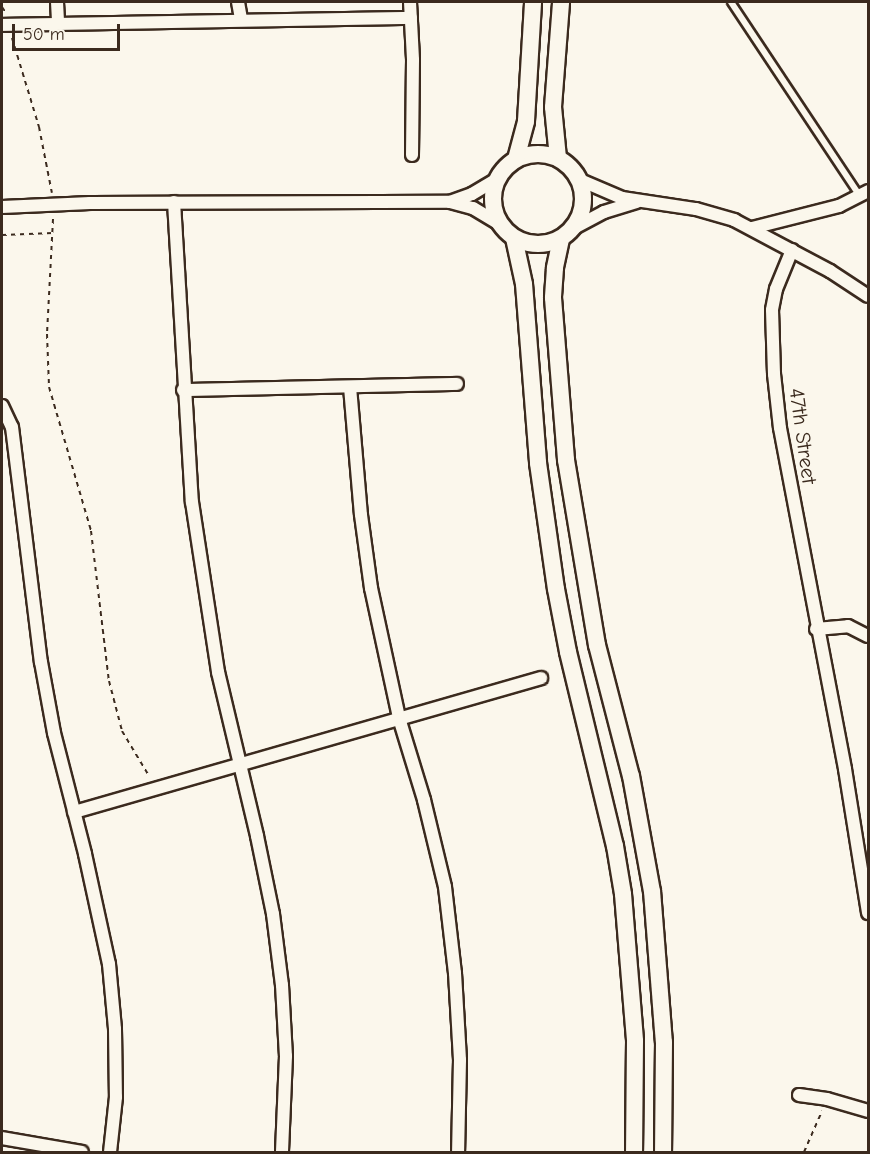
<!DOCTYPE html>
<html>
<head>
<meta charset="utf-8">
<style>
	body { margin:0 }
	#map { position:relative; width:870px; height:1154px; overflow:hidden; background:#fbf7ec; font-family:"Comic Neue",sans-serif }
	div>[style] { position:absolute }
	.path>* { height:2px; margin-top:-1px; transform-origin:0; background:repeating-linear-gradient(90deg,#3b2a1e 0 4.5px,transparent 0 9px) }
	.roads { filter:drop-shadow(2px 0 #3b2a1e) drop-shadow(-2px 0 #3b2a1e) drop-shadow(0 2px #3b2a1e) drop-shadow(0 -2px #3b2a1e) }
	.lane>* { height:6px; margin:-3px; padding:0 3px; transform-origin:3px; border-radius:3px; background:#fbf7ec }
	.street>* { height:12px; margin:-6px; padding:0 6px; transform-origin:6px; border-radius:6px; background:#fbf7ec }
	.secondary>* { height:16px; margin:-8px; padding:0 8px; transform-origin:8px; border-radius:8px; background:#fbf7ec }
	.secondary>.ring { margin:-8px; padding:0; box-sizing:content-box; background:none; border:16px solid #fbf7ec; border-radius:50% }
	span { translate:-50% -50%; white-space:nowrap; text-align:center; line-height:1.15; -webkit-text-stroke:4.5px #fbf7ec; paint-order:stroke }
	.street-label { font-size:21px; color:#3b2a1e }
	.frame { position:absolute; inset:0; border:3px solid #3b2a1e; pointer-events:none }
	.scale { position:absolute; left:12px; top:24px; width:108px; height:27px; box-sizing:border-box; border:3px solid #3b2a1e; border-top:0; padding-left:8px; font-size:18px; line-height:21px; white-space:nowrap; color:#3b2a1e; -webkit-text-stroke:4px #fbf7ec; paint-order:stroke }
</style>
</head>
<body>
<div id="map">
	<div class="path">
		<i style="left:2px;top:7px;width:7px;rotate:56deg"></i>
		<i style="left:12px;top:38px;width:93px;rotate:73.1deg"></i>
		<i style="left:39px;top:127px;width:67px;rotate:78.9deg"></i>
		<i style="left:53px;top:219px;width:115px;rotate:93deg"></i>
		<i style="left:47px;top:334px;width:53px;rotate:87.8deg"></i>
		<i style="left:49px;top:387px;width:150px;rotate:73.7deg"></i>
		<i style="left:91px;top:531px;width:151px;rotate:83.2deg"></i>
		<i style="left:109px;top:681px;width:52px;rotate:75.4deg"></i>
		<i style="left:122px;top:731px;width:52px;rotate:59deg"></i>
		<i style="left:2px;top:235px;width:51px;rotate:-2.2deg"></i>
		<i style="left:804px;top:1152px;width:45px;rotate:-66.3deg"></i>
	</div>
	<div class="roads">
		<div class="lane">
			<i style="left:731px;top:2px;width:233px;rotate:56.4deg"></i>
		</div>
		<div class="street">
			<i style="left:57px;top:2px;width:20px;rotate:87deg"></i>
			<i style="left:238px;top:2px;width:17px;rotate:80deg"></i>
			<i style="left:410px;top:2px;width:58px;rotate:87deg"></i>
			<i style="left:413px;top:60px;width:95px;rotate:90.6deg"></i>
			<i style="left:2px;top:25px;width:409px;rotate:-1deg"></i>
			<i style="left:580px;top:180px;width:46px;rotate:23.2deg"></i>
			<i style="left:622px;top:198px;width:75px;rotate:8.5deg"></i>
			<i style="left:696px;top:209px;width:40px;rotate:16deg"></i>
			<i style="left:734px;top:220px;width:109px;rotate:28deg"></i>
			<i style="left:830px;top:271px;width:45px;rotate:33.3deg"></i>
			<i style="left:174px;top:202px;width:301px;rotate:86.6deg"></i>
			<i style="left:192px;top:502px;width:172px;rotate:81.3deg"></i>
			<i style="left:218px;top:672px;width:169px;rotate:76.6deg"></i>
			<i style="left:257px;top:836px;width:80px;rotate:78.4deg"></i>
			<i style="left:273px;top:914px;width:72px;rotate:82.8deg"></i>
			<i style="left:282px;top:985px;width:71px;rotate:86.8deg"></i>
			<i style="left:286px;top:1056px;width:96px;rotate:92.4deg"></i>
			<i style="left:450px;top:202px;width:23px;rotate:-20deg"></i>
			<i style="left:472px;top:194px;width:29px;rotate:-31deg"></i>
			<i style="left:2px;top:207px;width:88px;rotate:-2.6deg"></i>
			<i style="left:90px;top:203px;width:360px;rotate:-0.2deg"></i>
			<i style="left:450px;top:202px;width:24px;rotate:15deg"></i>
			<i style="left:473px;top:208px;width:33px;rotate:31deg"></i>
			<i style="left:574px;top:228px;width:34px;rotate:-28deg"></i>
			<i style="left:604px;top:212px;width:34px;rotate:-17deg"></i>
			<i style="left:752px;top:228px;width:90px;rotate:-14.2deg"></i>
			<i style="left:839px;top:206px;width:33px;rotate:-27deg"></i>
			<i style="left:792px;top:250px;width:42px;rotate:112.3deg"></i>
			<i style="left:776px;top:289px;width:21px;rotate:101deg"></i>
			<i style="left:772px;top:310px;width:64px;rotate:88.2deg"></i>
			<i style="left:774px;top:374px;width:54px;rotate:83.7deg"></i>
			<i style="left:780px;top:428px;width:347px;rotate:79.2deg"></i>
			<i style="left:845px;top:769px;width:146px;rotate:80.9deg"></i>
			<i style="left:350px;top:387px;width:128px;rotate:85.1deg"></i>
			<i style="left:361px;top:515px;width:74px;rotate:82.2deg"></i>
			<i style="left:371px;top:588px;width:133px;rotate:77.8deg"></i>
			<i style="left:399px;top:718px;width:86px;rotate:73deg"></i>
			<i style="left:424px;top:800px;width:89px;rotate:76.4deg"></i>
			<i style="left:445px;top:887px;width:87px;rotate:83.4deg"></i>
			<i style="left:455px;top:973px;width:87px;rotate:86.7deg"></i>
			<i style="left:460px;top:1060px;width:92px;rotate:91.2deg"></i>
			<i style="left:183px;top:390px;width:274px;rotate:-1.3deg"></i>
			<i style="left:2px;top:406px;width:23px;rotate:65deg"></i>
			<i style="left:12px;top:427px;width:237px;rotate:83deg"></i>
			<i style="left:41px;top:662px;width:72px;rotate:79.6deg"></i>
			<i style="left:54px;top:733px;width:125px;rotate:75.6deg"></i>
			<i style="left:85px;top:854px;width:113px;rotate:77.7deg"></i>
			<i style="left:109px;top:964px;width:65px;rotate:84.7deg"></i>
			<i style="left:115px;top:1029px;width:68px;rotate:89.2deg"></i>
			<i style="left:116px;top:1097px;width:55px;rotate:96.2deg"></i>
			<i style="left:816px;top:629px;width:32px;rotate:-5deg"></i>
			<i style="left:848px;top:626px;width:22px;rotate:27deg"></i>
			<i style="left:74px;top:812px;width:486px;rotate:-16deg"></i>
			<i style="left:799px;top:1095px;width:28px;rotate:8deg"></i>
			<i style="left:827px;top:1099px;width:43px;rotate:16.3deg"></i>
			<i style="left:2px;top:1138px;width:81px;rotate:9.9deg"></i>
		</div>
		<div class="secondary">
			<i class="ring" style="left:493px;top:154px;width:74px;height:74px"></i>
			<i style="left:558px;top:158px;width:51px;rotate:-95.6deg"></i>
			<i style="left:553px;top:107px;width:105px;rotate:-85.6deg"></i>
			<i style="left:516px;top:159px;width:39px;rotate:-75deg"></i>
			<i style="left:526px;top:121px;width:119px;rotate:-86.6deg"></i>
			<i style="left:514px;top:238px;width:47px;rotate:77.7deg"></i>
			<i style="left:524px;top:284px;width:180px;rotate:85.5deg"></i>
			<i style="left:538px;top:463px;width:127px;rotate:81.9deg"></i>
			<i style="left:556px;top:589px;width:64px;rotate:79.2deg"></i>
			<i style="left:568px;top:652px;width:200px;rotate:76.4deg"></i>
			<i style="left:615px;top:846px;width:49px;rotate:80.5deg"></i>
			<i style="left:623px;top:894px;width:147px;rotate:85.3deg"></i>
			<i style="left:635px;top:1041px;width:111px;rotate:90.5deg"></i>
			<i style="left:561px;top:239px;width:30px;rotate:102deg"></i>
			<i style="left:555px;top:268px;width:30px;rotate:94deg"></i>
			<i style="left:553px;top:298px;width:163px;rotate:85.4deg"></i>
			<i style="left:566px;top:460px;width:188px;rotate:80.5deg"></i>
			<i style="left:597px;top:645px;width:135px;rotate:75.5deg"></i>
			<i style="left:631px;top:776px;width:117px;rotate:79.7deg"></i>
			<i style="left:652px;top:891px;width:151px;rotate:85.5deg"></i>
			<i style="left:664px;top:1042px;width:110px;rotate:90.5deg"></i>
		</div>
	</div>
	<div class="street-label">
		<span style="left:803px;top:436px;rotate:82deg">47th Street</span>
	</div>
	<div class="frame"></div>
	<div class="scale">50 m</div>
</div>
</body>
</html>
